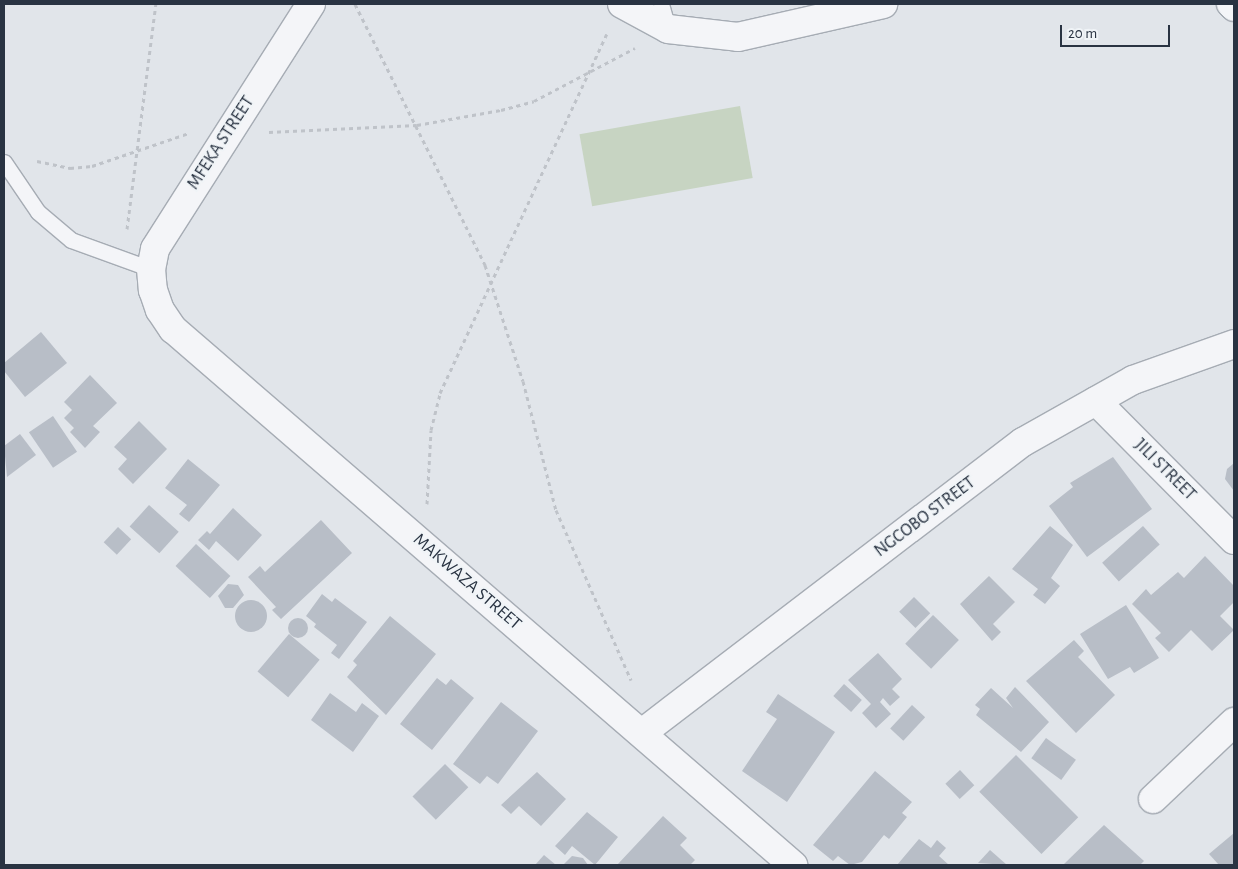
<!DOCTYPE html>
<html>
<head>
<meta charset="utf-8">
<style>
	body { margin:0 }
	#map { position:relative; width:1238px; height:869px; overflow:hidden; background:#e1e5ea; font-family:"Alegreya Sans",sans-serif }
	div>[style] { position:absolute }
	.green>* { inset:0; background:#c7d4c2; transform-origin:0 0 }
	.building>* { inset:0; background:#b8bec7; transform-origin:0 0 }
	.round { border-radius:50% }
	.path>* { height:3px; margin-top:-1.5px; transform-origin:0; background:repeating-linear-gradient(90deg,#bfc3c9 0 4px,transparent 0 8px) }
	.roads { filter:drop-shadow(1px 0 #a6acb4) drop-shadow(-1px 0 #a6acb4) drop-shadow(0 1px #a6acb4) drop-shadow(0 -1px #a6acb4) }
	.service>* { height:15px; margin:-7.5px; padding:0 7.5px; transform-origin:7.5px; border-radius:7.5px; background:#f4f5f8 }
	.minor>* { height:28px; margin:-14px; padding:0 14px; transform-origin:14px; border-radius:14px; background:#f4f5f8 }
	span { translate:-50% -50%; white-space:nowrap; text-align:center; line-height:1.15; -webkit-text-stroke:4px #f0f4f7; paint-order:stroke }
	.street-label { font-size:18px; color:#293342 }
	.frame { position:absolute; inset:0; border:5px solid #293342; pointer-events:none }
	.scale { position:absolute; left:1060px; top:25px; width:110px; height:22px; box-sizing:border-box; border:2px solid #293342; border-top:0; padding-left:6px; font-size:15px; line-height:18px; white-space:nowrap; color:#293342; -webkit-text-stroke:4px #f0f4f7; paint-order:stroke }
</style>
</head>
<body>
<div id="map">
	<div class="green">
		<i style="left:740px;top:106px;width:73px;height:163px;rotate:80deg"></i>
	</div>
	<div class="building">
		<i style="clip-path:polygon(41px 332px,67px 363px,25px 397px,4px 371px,4px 363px)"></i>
		<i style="clip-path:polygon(90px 375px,117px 403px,93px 426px,100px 432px,85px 448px,70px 432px,74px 428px,64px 418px,72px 410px,64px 402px)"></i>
		<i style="left:53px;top:416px;width:43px;height:29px;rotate:56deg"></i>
		<i style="clip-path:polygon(139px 421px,167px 449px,133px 484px,118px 469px,127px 459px,114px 447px)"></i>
		<i style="clip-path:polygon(20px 434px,36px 455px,7px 477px,4px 446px)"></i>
		<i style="clip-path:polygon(1113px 457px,1152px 509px,1087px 557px,1049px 506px,1073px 487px,1070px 483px)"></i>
		<i style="clip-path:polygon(188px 459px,220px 485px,189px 522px,179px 514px,187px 505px,165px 488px)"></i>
		<i style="clip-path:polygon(1234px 463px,1234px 491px,1225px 479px,1227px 469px)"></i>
		<i style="left:149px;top:505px;width:40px;height:29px;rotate:42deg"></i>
		<i style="clip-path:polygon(233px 508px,262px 535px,238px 561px,216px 541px,209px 550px,198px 540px,207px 531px,210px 534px)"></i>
		<i style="clip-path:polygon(321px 520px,352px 553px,281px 619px,272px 610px,276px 607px,248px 577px,260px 566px,265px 572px)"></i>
		<i style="clip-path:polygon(1050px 526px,1073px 545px,1051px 578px,1060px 586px,1045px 604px,1033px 595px,1038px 589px,1012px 569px)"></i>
		<i style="left:1143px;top:526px;width:25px;height:55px;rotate:48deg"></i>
		<i style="left:118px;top:527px;width:18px;height:21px;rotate:43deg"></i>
		<i style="left:196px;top:544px;width:47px;height:30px;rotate:43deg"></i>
		<i style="clip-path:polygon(1205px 556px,1234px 586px,1234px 602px,1220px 616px,1234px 630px,1212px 651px,1191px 630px,1169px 652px,1155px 638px,1161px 633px,1132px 604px,1146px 589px,1151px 595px,1178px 572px,1184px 578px)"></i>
		<i style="clip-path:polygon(989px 576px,1015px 602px,993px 624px,1001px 632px,992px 641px,960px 604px)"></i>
		<i style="clip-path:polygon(228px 584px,238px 585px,244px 595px,233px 608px,225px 608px,218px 596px)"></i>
		<i style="clip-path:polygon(322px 594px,332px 602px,335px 598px,367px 622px,339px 659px,331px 653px,337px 645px,314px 627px,316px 624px,306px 616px)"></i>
		<i style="left:914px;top:597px;width:23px;height:21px;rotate:45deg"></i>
		<i class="round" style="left:235px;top:600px;width:32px;height:32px"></i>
		<i style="clip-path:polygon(1126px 605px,1159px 658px,1134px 673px,1130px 667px,1108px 679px,1080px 634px)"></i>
		<i style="left:933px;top:615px;width:36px;height:40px;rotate:44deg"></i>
		<i style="clip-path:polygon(390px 616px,436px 654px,386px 715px,347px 677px,357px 665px,353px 661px)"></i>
		<i class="round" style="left:288px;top:618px;width:20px;height:20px"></i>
		<i style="left:289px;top:634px;width:40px;height:49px;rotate:40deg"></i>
		<i style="clip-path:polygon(1074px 640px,1084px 651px,1078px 657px,1115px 695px,1076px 733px,1026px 681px)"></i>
		<i style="clip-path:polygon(878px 653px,902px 679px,892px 689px,900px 697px,890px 706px,883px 698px,880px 702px,891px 714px,876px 728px,862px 713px,871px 704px,848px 680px)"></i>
		<i style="clip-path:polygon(437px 678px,446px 685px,451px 679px,474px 698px,432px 750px,400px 724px)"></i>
		<i style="left:844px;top:684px;width:24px;height:16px;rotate:42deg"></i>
		<i style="clip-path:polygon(1015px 687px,1049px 722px,1021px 752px,976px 715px,980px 709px,975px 705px,991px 688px,1013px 708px,1006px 698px)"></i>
		<i style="clip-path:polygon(330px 693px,356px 712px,362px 703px,379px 716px,353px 752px,311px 720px)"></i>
		<i style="clip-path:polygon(778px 694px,835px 732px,787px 802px,742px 771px,777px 719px,766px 712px)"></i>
		<i style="clip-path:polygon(501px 702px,538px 731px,498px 784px,487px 776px,480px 784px,453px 764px)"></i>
		<i style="left:912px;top:705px;width:18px;height:32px;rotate:43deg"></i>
		<i style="left:1046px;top:738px;width:37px;height:25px;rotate:36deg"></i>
		<i style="left:1016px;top:755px;width:88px;height:52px;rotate:45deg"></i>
		<i style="left:445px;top:764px;width:33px;height:46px;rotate:45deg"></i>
		<i style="left:960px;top:770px;width:21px;height:20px;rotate:47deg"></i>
		<i style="clip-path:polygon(875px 771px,912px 802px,902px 813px,907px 817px,889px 839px,884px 835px,862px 862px,850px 865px,838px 856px,833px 861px,813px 845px)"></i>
		<i style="clip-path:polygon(537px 772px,566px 799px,541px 826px,519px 806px,511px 814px,501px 805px)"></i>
		<i style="clip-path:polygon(587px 812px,618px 837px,595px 865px,572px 846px,565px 855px,555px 846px)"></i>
		<i style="clip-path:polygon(663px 816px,687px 838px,680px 845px,695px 860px,690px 865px,617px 865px)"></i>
		<i style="clip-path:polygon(1104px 825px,1144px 861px,1140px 865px,1063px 865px)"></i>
		<i style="clip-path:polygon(1234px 833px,1234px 865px,1219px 865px,1209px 854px)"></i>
		<i style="clip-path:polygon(919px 839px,931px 848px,937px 840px,946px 848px,939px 856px,949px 865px,897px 865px)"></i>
		<i style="clip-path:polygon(990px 850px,1007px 865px,978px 863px)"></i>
		<i style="clip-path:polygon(544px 855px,556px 865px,535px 865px)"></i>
		<i style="clip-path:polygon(572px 856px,583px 858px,588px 865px,563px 865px)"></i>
	</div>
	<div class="path">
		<i style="left:355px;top:4px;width:292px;rotate:63.5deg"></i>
		<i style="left:485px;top:265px;width:122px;rotate:71.9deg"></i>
		<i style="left:523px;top:381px;width:133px;rotate:75.7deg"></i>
		<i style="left:556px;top:510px;width:186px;rotate:66.2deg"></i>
		<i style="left:269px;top:132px;width:148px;rotate:-2.7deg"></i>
		<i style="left:417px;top:125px;width:85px;rotate:-10.1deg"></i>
		<i style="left:501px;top:110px;width:34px;rotate:-15deg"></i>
		<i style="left:534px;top:101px;width:114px;rotate:-27.7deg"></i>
		<i style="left:37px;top:161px;width:34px;rotate:12deg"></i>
		<i style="left:70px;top:168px;width:22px;rotate:-5deg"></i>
		<i style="left:92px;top:166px;width:102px;rotate:-18.8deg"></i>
		<i style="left:127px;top:229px;width:227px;rotate:-82.7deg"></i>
		<i style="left:427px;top:504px;width:74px;rotate:-86.9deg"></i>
		<i style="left:431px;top:430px;width:38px;rotate:-76deg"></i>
		<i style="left:440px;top:393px;width:396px;rotate:-65.1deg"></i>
	</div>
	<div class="roads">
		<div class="service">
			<i style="left:661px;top:4px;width:26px;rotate:74deg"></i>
			<i style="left:4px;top:162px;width:60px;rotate:55.8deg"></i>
			<i style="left:38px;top:212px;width:43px;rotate:40.3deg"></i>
			<i style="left:71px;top:240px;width:85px;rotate:19.9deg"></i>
		</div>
		<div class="minor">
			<i style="left:311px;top:4px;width:290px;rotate:122.5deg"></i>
			<i style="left:155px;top:249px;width:20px;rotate:101deg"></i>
			<i style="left:151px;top:269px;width:21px;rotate:85deg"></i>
			<i style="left:153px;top:290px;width:21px;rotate:71deg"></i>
			<i style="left:160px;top:310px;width:23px;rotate:56deg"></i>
			<i style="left:173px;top:329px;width:820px;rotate:40.84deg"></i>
			<i style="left:622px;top:4px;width:52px;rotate:28.5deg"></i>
			<i style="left:668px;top:29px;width:70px;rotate:6.5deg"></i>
			<i style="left:738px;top:37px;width:149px;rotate:-12.8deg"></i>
			<i style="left:1231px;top:4px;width:4px;rotate:45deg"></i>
			<i style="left:1096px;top:401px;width:196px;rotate:45.2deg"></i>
			<i style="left:642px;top:733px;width:479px;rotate:-37.4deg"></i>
			<i style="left:1023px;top:442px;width:126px;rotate:-29.4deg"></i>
			<i style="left:1133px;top:380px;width:107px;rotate:-19.6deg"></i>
			<i style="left:1153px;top:799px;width:112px;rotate:-43.5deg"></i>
		</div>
	</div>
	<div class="street-label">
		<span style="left:221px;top:143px;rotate:-57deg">MFEKA STREET</span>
		<span style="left:1165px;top:470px;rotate:45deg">JILI STREET</span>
		<span style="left:925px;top:517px;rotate:-37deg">NGCOBO STREET</span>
		<span style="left:467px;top:582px;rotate:41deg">MAKWAZA STREET</span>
	</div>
	<div class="frame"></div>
	<div class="scale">20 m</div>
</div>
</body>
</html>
